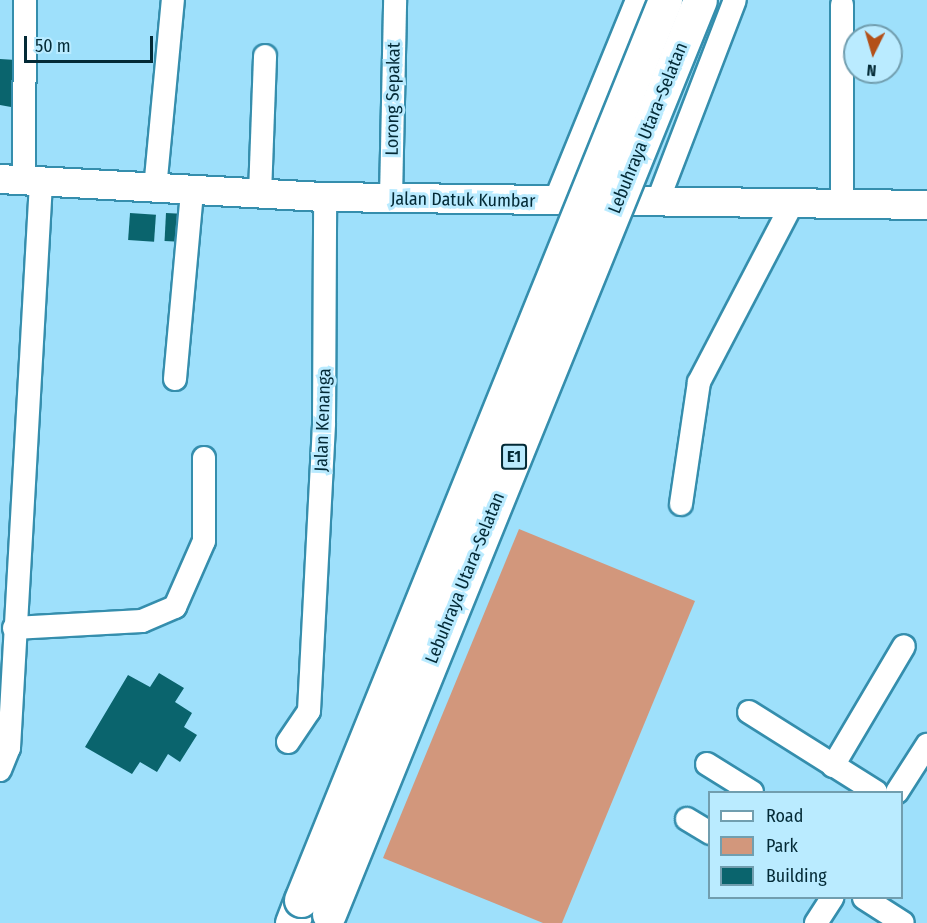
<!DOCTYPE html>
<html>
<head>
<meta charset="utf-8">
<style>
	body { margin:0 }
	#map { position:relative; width:927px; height:923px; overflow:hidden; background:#9ee0fb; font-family:"Fira Sans Condensed",sans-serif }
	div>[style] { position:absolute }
	.green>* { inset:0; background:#d2977c }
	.building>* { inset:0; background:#0a646d; transform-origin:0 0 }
	.roads { filter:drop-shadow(2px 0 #358ead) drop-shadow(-2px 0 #358ead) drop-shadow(0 2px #358ead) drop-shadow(0 -2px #358ead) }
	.minor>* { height:22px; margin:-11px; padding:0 11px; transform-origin:11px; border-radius:11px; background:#fff }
	.major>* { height:28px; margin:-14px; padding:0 14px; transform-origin:14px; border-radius:14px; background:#fff }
	.highway>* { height:33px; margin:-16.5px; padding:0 16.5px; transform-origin:16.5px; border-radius:16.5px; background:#fff }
	.bridges { filter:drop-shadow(2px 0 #358ead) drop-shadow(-2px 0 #358ead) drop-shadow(0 2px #358ead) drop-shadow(0 -2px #358ead) }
	.highway-bridge>* { height:33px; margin:-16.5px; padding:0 16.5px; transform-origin:16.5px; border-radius:16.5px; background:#fff }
	span { translate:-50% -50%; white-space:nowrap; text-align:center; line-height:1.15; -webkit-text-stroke:6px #baebff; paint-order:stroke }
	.shield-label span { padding:2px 4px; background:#baebff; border:2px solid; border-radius:4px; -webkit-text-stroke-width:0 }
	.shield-label { font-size:16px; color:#032a36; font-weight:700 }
	.street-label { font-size:18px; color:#032a36 }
	.legend { position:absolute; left:708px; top:791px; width:195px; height:108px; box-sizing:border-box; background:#baebff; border:2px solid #719eaf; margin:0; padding:8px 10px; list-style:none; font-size:18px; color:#032a36 }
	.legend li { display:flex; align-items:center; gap:12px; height:30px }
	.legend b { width:30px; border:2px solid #719eaf }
	.north { position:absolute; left:843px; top:24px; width:60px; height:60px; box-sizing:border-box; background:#baebff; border:2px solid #719eaf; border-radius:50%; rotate:185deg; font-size:16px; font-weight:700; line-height:24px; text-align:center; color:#032a36 }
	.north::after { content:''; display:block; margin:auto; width:21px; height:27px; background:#b35019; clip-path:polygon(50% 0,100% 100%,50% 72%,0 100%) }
	.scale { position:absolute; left:24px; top:36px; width:129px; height:27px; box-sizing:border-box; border:3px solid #032a36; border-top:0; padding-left:8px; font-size:18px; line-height:21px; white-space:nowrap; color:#032a36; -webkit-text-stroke:4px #baebff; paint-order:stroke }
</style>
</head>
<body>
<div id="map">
	<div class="green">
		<i style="clip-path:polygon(519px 529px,695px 601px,562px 923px,543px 923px,383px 858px)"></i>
	</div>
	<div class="building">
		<i style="clip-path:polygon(0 59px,16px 60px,11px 107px,0 105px)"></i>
		<i style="left:130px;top:213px;width:26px;height:27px;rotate:4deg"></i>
		<i style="left:166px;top:213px;width:20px;height:28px;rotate:3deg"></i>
		<i style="clip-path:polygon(159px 673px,184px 688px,175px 702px,192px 713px,184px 727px,197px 735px,180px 762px,168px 754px,157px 772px,140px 762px,132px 774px,85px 747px,128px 675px,150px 687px)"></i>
	</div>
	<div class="roads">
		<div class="minor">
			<i style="left:842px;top:5px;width:200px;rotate:90deg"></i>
			<i style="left:24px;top:181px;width:181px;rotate:-89.7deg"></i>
			<i style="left:155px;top:189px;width:190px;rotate:-84.6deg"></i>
			<i style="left:260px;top:194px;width:138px;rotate:-87.9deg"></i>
			<i style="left:391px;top:198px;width:198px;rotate:-88.8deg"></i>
			<i style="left:555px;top:201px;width:217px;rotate:-67.8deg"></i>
			<i style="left:657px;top:203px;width:217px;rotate:-69deg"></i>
			<i style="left:175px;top:379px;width:189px;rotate:-84.8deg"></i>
			<i style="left:681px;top:504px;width:123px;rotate:-81.6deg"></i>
			<i style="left:699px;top:382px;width:201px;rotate:-62.4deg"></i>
			<i style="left:14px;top:628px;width:128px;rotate:-3.1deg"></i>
			<i style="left:142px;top:621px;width:36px;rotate:-23deg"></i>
			<i style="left:175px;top:607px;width:72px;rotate:-66.3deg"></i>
			<i style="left:204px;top:541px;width:83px;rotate:-90deg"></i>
			<i style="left:749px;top:712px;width:150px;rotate:32.2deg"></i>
			<i style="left:288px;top:742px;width:37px;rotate:-56deg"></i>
			<i style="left:309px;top:711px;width:288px;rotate:-87deg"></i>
			<i style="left:324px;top:423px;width:226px;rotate:-89.7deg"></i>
			<i style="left:707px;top:764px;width:53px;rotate:31.9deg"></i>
			<i style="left:833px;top:766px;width:139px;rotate:-59.4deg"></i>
			<i style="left:0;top:770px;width:24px;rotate:-68deg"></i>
			<i style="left:9px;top:748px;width:567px;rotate:-86.76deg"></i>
			<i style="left:897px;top:792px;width:56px;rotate:-57.4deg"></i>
			<i style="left:687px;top:819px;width:27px;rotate:31deg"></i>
			<i style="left:864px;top:898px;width:46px;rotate:32.7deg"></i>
			<i style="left:816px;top:923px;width:30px;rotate:-57deg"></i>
		</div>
		<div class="major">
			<i style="left:0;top:179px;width:325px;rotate:3.2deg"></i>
			<i style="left:325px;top:197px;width:602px;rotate:0.76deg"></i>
		</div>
		<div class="highway">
			<i style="left:292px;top:923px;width:25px;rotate:-69deg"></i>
		</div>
	</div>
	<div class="bridges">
		<div class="highway-bridge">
			<i style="left:301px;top:900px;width:971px;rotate:-67.98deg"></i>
			<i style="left:329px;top:914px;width:986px;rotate:-67.91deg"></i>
		</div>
	</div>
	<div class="shield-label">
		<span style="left:514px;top:457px">E1</span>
	</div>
	<div class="street-label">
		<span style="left:393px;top:99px;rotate:-89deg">Lorong Sepakat</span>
		<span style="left:648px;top:128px;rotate:-68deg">Lebuhraya Utara–Selatan</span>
		<span style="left:463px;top:200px;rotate:1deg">Jalan Datuk Kumbar</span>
		<span style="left:323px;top:420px;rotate:-88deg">Jalan Kenanga</span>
		<span style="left:465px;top:578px;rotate:-68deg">Lebuhraya Utara–Selatan</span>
	</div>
	<ul class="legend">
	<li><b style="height:8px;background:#fff"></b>Road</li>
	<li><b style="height:16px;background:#d2977c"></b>Park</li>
	<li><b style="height:16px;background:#0a646d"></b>Building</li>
	</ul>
	<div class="north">N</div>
	<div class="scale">50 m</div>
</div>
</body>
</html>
